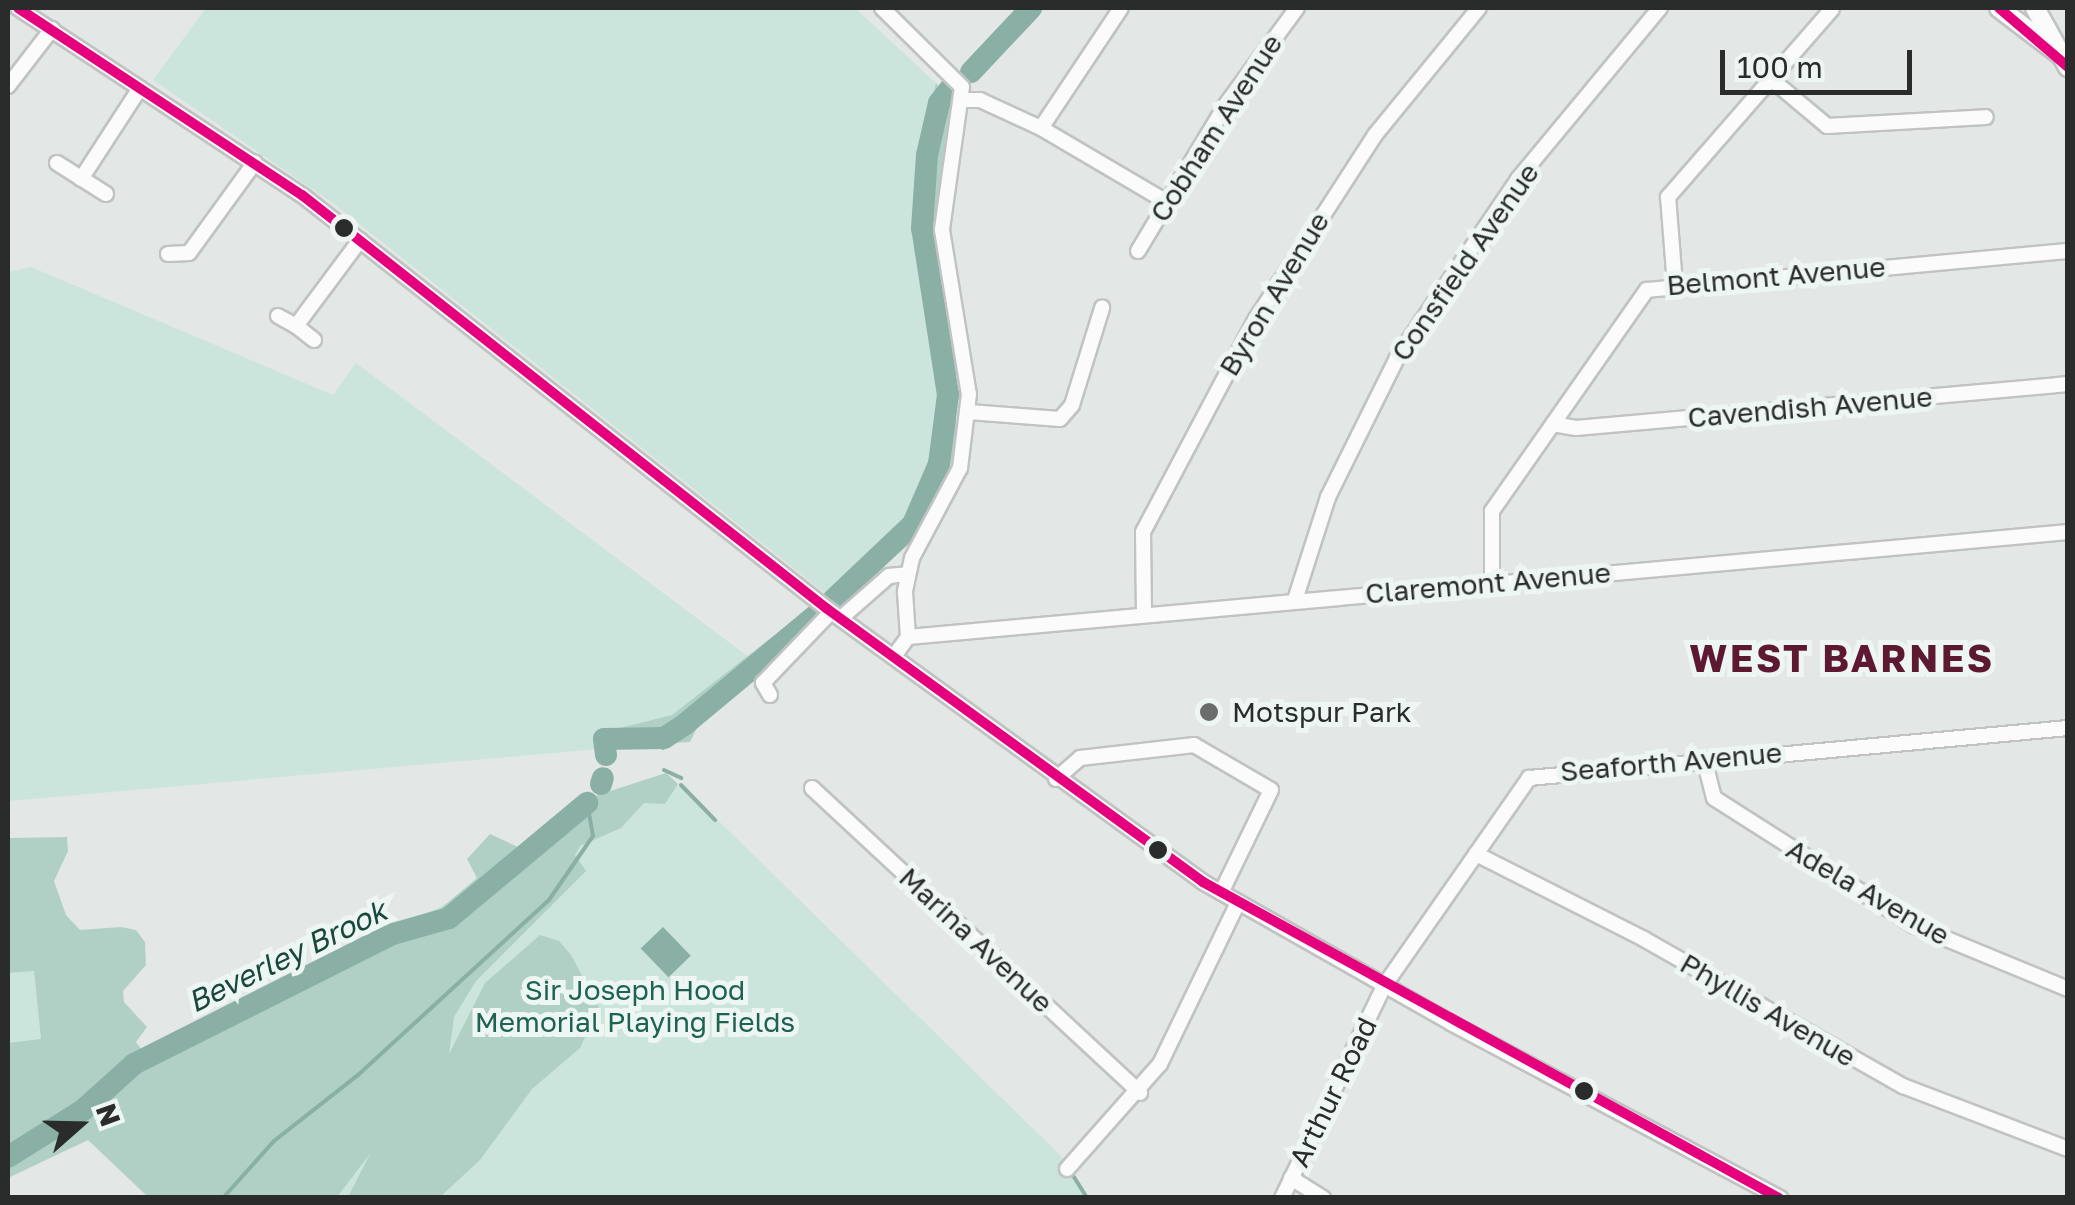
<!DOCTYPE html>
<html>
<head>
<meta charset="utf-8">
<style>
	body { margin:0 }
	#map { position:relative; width:2075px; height:1205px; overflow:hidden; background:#e3e7e5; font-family:"Golos Text",sans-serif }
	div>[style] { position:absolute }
	.green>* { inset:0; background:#cbe5dc }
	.forest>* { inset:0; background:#b0d0c6 }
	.water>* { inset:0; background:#8ab0a5; transform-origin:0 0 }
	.stream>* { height:4px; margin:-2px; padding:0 2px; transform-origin:2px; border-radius:2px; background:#8ab0a5 }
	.river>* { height:22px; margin:-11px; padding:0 11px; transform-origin:11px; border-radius:11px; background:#8ab0a5 }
	.roads { filter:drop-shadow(2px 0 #c0c3c2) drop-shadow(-2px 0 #c0c3c2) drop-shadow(0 2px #c0c3c2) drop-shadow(0 -2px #c0c3c2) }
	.minor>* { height:14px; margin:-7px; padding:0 7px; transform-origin:7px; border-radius:7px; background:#fbfbfb }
	.major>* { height:18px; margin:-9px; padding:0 9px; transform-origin:9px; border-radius:9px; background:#fbfbfb }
	.bus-1>* { height:10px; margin:-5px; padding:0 5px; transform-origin:5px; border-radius:5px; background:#e5007d }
	.dots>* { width:28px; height:28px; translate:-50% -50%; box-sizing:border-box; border:5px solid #eef6f3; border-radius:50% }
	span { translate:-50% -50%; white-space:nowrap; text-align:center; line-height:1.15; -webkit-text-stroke:10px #eef6f3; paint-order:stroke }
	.street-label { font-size:28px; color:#292c2b }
	.poi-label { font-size:28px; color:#292c2b }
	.left { translate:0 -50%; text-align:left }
	.park-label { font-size:28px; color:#1e6252 }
	.water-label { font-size:30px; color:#19473c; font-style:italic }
	.district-label { font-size:38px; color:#5c1931; font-weight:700; letter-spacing:2.5px }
	.frame { position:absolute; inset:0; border:10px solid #292c2b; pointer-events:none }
	.north { position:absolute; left:30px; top:1075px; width:100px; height:100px; -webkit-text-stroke:8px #eef6f3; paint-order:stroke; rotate:70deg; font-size:28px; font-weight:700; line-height:40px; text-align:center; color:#292c2b }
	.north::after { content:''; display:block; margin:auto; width:35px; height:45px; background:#292c2b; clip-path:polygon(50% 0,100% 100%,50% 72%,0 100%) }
	.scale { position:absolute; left:1720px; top:50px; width:192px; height:45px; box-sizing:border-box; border:5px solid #292c2b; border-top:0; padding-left:12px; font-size:30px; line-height:35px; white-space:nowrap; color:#292c2b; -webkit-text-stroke:8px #eef6f3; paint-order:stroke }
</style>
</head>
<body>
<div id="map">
	<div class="green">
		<i style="clip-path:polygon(206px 8px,855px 8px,936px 83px,918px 158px,914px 230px,940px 391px,935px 440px,910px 516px,825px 593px,334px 204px,153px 80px)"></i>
		<i style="clip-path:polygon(31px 267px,333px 395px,356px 363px,750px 658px,667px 721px,599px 749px,8px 801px,8px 272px)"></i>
		<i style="clip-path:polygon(682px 785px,1061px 1156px,1084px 1197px,192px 1197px,83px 1097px,164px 1040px,479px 888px,571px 805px)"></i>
		<i style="clip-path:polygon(34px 971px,41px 1040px,8px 1043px,8px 973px)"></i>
	</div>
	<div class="forest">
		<i style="clip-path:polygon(936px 83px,952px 104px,933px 232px,956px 366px,956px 446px,942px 491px,915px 539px,839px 605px,825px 593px,910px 516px,935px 440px,940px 390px,914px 230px,918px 158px)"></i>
		<i style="clip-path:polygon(795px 619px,808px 628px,701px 720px,690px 742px,595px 747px,596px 734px,672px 715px)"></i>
		<i style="clip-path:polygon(666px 773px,678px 784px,665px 804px,644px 803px,621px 828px,580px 846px,575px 855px,586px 871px,476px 981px,454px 1017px,449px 1054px,485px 983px,540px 935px,559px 941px,571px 955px,599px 1007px,580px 1048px,532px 1089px,480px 1160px,440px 1197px,348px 1197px,370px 1154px,337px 1197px,148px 1197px,88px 1140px,8px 1178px,8px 1043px,41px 1039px,34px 971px,8px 973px,8px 838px,67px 837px,68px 851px,54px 881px,66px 915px,80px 930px,121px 927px,136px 930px,145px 942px,146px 965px,123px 991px,124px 1002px,147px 1027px,136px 1042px,145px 1054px,440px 909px,477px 878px,467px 859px,490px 834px,520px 848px,570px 804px)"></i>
	</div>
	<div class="water">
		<i style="left:663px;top:927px;width:40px;height:31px;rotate:46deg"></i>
	</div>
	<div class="stream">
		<i style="left:662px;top:738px;width:10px;rotate:84deg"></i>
		<i style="left:664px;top:770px;width:19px;rotate:25deg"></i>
		<i style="left:681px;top:785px;width:49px;rotate:45.8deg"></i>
		<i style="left:1074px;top:1177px;width:25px;rotate:58deg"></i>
		<i style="left:223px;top:1198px;width:76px;rotate:-48.2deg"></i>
		<i style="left:274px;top:1141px;width:107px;rotate:-38.2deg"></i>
		<i style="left:358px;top:1075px;width:259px;rotate:-42.5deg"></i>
		<i style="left:549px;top:900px;width:78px;rotate:-55.5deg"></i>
		<i style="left:593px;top:836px;width:34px;rotate:-100deg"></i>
	</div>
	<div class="river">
		<i style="left:971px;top:72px;width:88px;rotate:-46.8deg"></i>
		<i style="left:833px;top:600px;width:110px;rotate:-43.5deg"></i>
		<i style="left:913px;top:524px;width:65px;rotate:-66.6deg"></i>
		<i style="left:939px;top:464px;width:70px;rotate:-82.6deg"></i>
		<i style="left:948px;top:395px;width:169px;rotate:-98.8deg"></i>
		<i style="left:922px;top:228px;width:73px;rotate:-86.1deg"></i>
		<i style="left:927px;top:155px;width:53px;rotate:-77deg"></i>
		<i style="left:939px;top:103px;width:18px;rotate:-52deg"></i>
		<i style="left:606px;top:755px;width:16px;rotate:-97deg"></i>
		<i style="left:604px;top:739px;width:60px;rotate:-1deg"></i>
		<i style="left:664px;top:738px;width:24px;rotate:-33deg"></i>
		<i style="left:684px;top:725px;width:173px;rotate:-39.8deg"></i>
		<i style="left:601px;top:784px;width:6px;rotate:-72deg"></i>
		<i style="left:8px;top:1157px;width:89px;rotate:-32.1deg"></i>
		<i style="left:83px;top:1110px;width:69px;rotate:-42deg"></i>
		<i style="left:134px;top:1064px;width:290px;rotate:-26.7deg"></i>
		<i style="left:393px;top:934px;width:58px;rotate:-15.9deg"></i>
		<i style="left:449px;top:918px;width:180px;rotate:-39.8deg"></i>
	</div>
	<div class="roads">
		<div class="minor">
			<i style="left:18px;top:8px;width:340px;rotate:33.4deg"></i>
			<i style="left:302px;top:195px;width:667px;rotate:38.24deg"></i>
			<i style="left:826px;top:608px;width:466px;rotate:36deg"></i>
			<i style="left:1203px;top:882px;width:285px;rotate:29.6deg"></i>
			<i style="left:1451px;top:1023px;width:373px;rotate:28deg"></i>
			<i style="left:882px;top:8px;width:112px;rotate:44.6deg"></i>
			<i style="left:962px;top:87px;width:144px;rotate:98deg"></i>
			<i style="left:942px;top:230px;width:166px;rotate:80.7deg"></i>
			<i style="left:969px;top:394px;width:75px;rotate:96.9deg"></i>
			<i style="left:960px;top:468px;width:102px;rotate:118.1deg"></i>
			<i style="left:912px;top:558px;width:35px;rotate:102deg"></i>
			<i style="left:905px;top:592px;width:45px;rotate:86.2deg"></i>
			<i style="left:908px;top:637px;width:24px;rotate:126deg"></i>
			<i style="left:1771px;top:79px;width:73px;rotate:40deg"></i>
			<i style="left:1827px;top:126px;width:159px;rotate:-3.2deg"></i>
			<i style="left:8px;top:86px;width:72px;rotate:-52.3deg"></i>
			<i style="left:963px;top:100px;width:17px"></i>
			<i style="left:980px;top:100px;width:67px;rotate:24.7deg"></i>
			<i style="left:1041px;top:128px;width:144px;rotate:30.5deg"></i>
			<i style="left:1041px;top:128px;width:144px;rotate:-56.3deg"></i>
			<i style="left:57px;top:163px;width:58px;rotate:32.3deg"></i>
			<i style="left:81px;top:179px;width:108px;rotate:-57deg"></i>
			<i style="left:1138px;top:251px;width:169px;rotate:-59deg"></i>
			<i style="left:1225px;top:106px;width:122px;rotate:-53.7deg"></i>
			<i style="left:168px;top:254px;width:21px;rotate:-3deg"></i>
			<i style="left:189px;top:253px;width:112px;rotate:-54deg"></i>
			<i style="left:1675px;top:285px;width:88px;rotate:-94.5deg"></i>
			<i style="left:1668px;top:197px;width:249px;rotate:-48.9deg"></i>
			<i style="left:278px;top:316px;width:21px;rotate:29deg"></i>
			<i style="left:314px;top:340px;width:23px;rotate:-142deg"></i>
			<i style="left:296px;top:326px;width:107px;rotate:-53.3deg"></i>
			<i style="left:969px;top:412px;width:91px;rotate:4.4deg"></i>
			<i style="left:1060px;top:419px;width:18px;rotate:-49deg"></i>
			<i style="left:1072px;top:405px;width:102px;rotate:-72.8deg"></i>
			<i style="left:1553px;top:424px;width:23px;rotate:10deg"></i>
			<i style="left:1576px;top:428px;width:494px;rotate:-5.1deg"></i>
			<i style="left:1492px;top:582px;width:71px;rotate:-90deg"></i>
			<i style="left:1492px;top:511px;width:270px;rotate:-55deg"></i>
			<i style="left:1647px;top:290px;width:423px;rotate:-5.3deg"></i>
			<i style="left:1295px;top:600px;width:108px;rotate:-72.2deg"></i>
			<i style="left:1328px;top:497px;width:155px;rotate:-63.6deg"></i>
			<i style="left:1397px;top:358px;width:216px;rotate:-55.9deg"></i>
			<i style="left:1518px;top:179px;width:222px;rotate:-50.3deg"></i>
			<i style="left:1144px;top:613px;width:81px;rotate:-90.7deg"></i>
			<i style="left:1143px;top:532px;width:241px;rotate:-62.1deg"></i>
			<i style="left:1256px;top:319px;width:219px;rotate:-57.1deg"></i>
			<i style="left:1375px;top:135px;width:164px;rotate:-50.7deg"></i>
			<i style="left:841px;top:618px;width:64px;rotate:-41.2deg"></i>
			<i style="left:889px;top:576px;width:18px;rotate:-6deg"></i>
			<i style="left:908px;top:637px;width:1165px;rotate:-5.17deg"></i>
			<i style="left:770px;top:695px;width:14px;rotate:-120deg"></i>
			<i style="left:763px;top:683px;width:98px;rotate:-46.2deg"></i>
			<i style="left:1704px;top:759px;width:40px;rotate:75.6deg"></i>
			<i style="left:1714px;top:798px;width:238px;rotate:32.5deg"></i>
			<i style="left:1915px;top:926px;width:165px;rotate:22.4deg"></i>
			<i style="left:1056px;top:779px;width:32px;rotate:-41deg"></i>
			<i style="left:1080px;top:758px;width:115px;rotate:-6.5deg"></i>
			<i style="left:1194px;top:745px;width:89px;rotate:30.3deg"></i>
			<i style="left:1271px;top:790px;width:114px;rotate:115.9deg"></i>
			<i style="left:812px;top:788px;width:448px;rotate:42.9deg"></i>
			<i style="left:1476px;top:854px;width:188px;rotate:26.8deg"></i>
			<i style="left:1644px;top:939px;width:298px;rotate:29.6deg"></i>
			<i style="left:1903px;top:1086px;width:177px;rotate:20.9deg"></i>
			<i style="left:1067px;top:1169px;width:140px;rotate:-48.5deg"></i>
			<i style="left:1160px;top:1064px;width:179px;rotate:-64.2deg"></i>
			<i style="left:1291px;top:1178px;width:38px;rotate:32deg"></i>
			<i style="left:1282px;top:1198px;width:235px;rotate:-64.3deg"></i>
			<i style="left:1384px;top:986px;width:254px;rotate:-55.1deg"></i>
			<i style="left:1529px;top:778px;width:541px;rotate:-5.3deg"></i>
		</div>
		<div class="major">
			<i style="left:1999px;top:8px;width:74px;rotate:37.3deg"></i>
			<i style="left:2035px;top:8px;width:68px;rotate:60.8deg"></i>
		</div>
	</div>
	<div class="bus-1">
		<i style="left:18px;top:8px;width:340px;rotate:33.4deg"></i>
		<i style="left:302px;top:195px;width:667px;rotate:38.24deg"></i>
		<i style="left:826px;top:608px;width:466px;rotate:36deg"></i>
		<i style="left:1203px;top:882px;width:657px;rotate:28.75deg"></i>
		<i style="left:1999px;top:8px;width:91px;rotate:40.5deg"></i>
	</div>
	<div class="dots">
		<i style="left:344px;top:228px;background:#292c2b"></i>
		<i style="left:1209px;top:712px;background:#6a6d6c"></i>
		<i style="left:1158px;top:850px;background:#292c2b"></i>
		<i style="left:1584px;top:1091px;background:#292c2b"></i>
	</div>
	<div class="street-label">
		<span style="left:1216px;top:128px;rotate:-57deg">Cobham Avenue</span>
		<span style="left:1465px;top:262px;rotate:-55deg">Consfield Avenue</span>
		<span style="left:1776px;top:276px;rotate:-5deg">Belmont Avenue</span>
		<span style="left:1274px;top:294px;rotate:-59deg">Byron Avenue</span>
		<span style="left:1810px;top:407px;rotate:-5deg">Cavendish Avenue</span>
		<span style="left:1488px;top:583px;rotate:-5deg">Claremont Avenue</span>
		<span style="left:1671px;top:762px;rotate:-5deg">Seaforth Avenue</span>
		<span style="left:1868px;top:892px;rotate:30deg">Adela Avenue</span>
		<span style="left:976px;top:940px;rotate:43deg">Marina Avenue</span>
		<span style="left:1768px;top:1010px;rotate:30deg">Phyllis Avenue</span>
		<span style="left:1333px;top:1092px;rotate:-64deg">Arthur Road</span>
	</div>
	<div class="poi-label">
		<span class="left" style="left:1232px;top:712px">Motspur Park</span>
	</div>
	<div class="park-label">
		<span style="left:635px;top:1006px">Sir Joseph Hood<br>Memorial Playing Fields</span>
	</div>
	<div class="water-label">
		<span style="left:287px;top:956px;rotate:-26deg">Beverley Brook</span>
	</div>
	<div class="district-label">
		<span style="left:1842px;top:658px">WEST BARNES</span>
	</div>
	<div class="frame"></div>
	<div class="north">N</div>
	<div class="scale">100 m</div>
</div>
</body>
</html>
